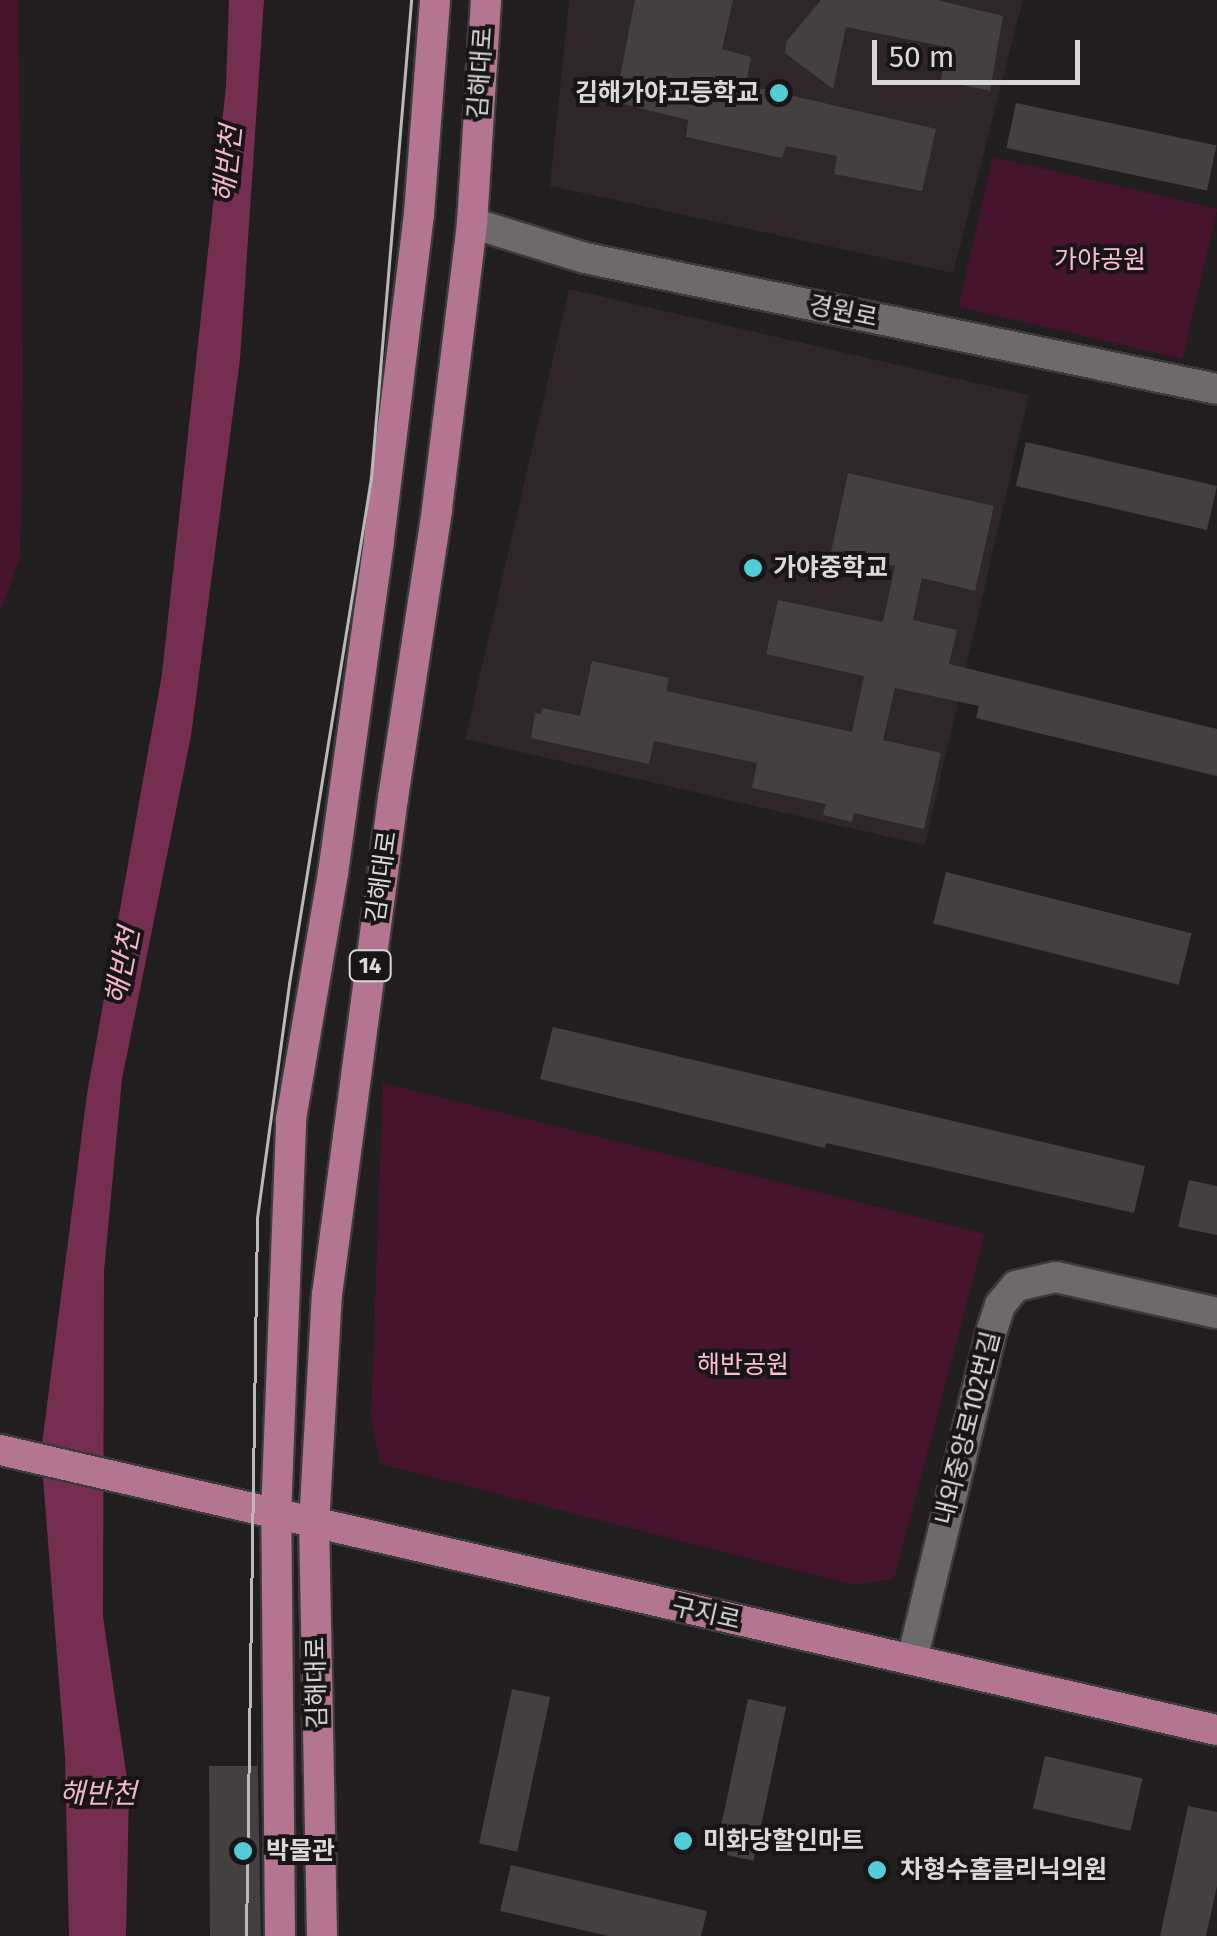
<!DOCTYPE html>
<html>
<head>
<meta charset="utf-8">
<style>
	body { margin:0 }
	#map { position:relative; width:1217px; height:1936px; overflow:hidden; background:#211e1f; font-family:"Fira Sans","Noto Sans KR",sans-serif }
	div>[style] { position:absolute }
	.built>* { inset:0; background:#2f262a; transform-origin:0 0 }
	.green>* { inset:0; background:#47142d; transform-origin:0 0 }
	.water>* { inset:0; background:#762e50 }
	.building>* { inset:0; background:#444041; transform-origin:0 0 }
	.roads { filter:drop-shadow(2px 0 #3d3a3b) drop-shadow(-2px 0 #3d3a3b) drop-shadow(0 2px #3d3a3b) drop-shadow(0 -2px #3d3a3b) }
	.minor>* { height:30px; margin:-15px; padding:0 15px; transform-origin:15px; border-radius:15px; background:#6e6a6b }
	.major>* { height:30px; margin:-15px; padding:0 15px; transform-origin:15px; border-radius:15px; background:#b47590 }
	.tram>* { height:2.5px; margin:-1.25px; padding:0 1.25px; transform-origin:1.25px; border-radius:1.25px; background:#bbb8b9 }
	.dots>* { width:28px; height:28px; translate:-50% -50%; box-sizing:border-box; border:5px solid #181516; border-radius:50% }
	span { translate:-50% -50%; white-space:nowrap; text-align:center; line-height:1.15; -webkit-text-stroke:8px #181516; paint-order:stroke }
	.shield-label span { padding:2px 8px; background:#181516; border:2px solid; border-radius:8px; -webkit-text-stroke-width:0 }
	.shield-label { font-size:22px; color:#dbd8d9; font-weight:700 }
	.street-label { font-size:25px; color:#dbd8d9 }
	.poi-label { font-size:25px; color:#dbd8d9; font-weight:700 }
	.right { translate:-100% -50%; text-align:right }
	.left { translate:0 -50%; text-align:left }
	.park-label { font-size:25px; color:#fdbbd6 }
	.water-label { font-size:28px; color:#f5b4ce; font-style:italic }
	.scale { position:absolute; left:872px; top:40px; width:208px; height:45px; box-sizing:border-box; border:5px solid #dbd8d9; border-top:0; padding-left:12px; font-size:30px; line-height:35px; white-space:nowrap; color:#dbd8d9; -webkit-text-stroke:8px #181516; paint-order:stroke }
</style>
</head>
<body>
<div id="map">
	<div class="built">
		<i style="clip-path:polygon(569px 0,1023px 0,953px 273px,550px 186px)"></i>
		<i style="left:569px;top:289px;width:472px;height:462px;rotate:13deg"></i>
	</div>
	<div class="green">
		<i style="clip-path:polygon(0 0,18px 0,23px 379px,20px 556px,0 613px)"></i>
		<i style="left:993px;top:157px;width:230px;height:154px;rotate:13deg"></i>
		<i style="clip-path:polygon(383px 1083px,985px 1234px,894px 1579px,853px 1585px,380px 1464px,371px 1418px)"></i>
	</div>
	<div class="water">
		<i style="clip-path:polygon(229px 0,264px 0,240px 359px,191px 736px,122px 1079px,104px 1271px,103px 1617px,129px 1792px,126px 1936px,69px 1936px,65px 1757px,41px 1452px,87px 1094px,162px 674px,226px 86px)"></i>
	</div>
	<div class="building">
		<i style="clip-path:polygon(635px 0,733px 0,722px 49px,751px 57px,746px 85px,936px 129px,922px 191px,834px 174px,837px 156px,786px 146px,782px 158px,686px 137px,688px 120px,615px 102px)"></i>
		<i style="clip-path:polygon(821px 0,937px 0,1003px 16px,990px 91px,941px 80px,947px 47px,846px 27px,833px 89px,785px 53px,786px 42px)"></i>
		<i style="left:1016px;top:103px;width:205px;height:46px;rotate:12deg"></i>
		<i style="left:1026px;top:442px;width:196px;height:45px;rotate:13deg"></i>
		<i style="clip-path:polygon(848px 473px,994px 506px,975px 591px,922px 578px,913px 620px,957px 630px,949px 664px,1217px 729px,1217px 776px,976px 718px,979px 706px,895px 688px,883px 740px,941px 753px,924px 829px,854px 813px,852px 822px,823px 815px,826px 804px,752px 788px,757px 763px,654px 741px,649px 764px,531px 738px,535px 713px,541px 714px,542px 708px,580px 716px,592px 661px,669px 678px,666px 691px,852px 732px,864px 676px,766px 654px,778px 600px,883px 622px,895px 566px,831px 552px)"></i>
		<i style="left:946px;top:872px;width:253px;height:53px;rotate:14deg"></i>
		<i style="clip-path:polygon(553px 1027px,1145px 1166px,1134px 1213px,826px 1143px,825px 1148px,540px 1079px)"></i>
		<i style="clip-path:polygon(1189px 1180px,1217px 1186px,1217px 1235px,1178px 1227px)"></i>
		<i style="left:512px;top:1689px;width:39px;height:158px;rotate:12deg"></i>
		<i style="left:748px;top:1699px;width:39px;height:157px;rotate:12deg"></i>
		<i style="clip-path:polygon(257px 1730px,261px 1936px,210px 1936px,209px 1766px,257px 1766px)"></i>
		<i style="left:1045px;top:1756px;width:100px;height:54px;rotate:13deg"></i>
		<i style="clip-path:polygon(1188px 1806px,1217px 1812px,1217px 1886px,1206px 1936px,1160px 1936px)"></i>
		<i style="clip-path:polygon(511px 1865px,707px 1911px,701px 1936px,608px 1936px,500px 1911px)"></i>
	</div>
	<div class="roads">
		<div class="minor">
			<i style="left:472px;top:223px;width:118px;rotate:17.2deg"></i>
			<i style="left:585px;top:258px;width:645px;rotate:11.71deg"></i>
			<i style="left:912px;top:1660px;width:340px;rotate:-76.4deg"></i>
			<i style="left:992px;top:1330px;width:26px;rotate:-72deg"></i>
			<i style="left:1000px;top:1305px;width:25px;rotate:-50deg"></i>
			<i style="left:1016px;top:1286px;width:41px;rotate:-12.7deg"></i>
			<i style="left:1056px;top:1277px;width:165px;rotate:12.6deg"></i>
		</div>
		<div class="major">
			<i style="left:0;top:1450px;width:1249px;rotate:12.96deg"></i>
			<i style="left:280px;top:1936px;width:420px;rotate:-90.5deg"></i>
			<i style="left:276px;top:1516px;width:397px;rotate:-87.8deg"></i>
			<i style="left:291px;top:1119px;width:250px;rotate:-80.3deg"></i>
			<i style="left:333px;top:873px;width:336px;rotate:-82.1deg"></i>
			<i style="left:379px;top:540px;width:328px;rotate:-83deg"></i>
			<i style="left:419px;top:214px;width:215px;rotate:-85.7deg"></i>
			<i style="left:322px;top:1936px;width:411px;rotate:-91.1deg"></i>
			<i style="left:314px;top:1525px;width:230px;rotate:-86.8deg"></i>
			<i style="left:327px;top:1295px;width:501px;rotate:-82.44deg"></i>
			<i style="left:393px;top:798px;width:292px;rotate:-81.3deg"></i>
			<i style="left:437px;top:509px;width:288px;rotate:-83deg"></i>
			<i style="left:472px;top:223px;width:223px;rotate:-86.4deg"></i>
		</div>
	</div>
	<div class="tram">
		<i style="left:246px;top:1936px;width:718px;rotate:-89.12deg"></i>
		<i style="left:257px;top:1218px;width:236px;rotate:-82.2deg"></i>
		<i style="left:289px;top:984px;width:513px;rotate:-80.79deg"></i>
		<i style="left:371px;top:478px;width:480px;rotate:-85.2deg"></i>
	</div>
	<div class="dots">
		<i style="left:779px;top:93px;background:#52ccd6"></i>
		<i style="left:753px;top:568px;background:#52ccd6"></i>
		<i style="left:683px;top:1841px;background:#52ccd6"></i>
		<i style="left:243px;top:1851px;background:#52ccd6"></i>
		<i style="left:877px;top:1870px;background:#52ccd6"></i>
	</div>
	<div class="shield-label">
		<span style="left:370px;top:966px">14</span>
	</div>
	<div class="street-label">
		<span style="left:481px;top:73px;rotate:-86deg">김해대로</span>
		<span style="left:843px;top:312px;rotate:12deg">경원로</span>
		<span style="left:382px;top:877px;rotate:-82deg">김해대로</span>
		<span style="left:968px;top:1428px;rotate:-76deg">내외중앙로102번길</span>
		<span style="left:706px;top:1614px;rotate:13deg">구지로</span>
		<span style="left:317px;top:1683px;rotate:-91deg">김해대로</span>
	</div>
	<div class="poi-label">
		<span class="right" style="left:759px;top:93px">김해가야고등학교</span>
		<span class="left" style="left:773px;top:568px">가야중학교</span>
		<span class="left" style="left:703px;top:1841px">미화당할인마트</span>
		<span class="left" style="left:266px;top:1851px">박물관</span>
		<span class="left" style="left:900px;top:1870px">차형수홈클리닉의원</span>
	</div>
	<div class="park-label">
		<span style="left:1100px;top:260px">가야공원</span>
		<span style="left:743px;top:1365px">해반공원</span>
	</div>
	<div class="water-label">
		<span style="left:228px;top:164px;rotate:-84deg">해반천</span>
		<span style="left:123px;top:966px;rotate:-79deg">해반천</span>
		<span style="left:98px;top:1794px">해반천</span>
	</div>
	<div class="scale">50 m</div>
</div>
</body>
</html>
